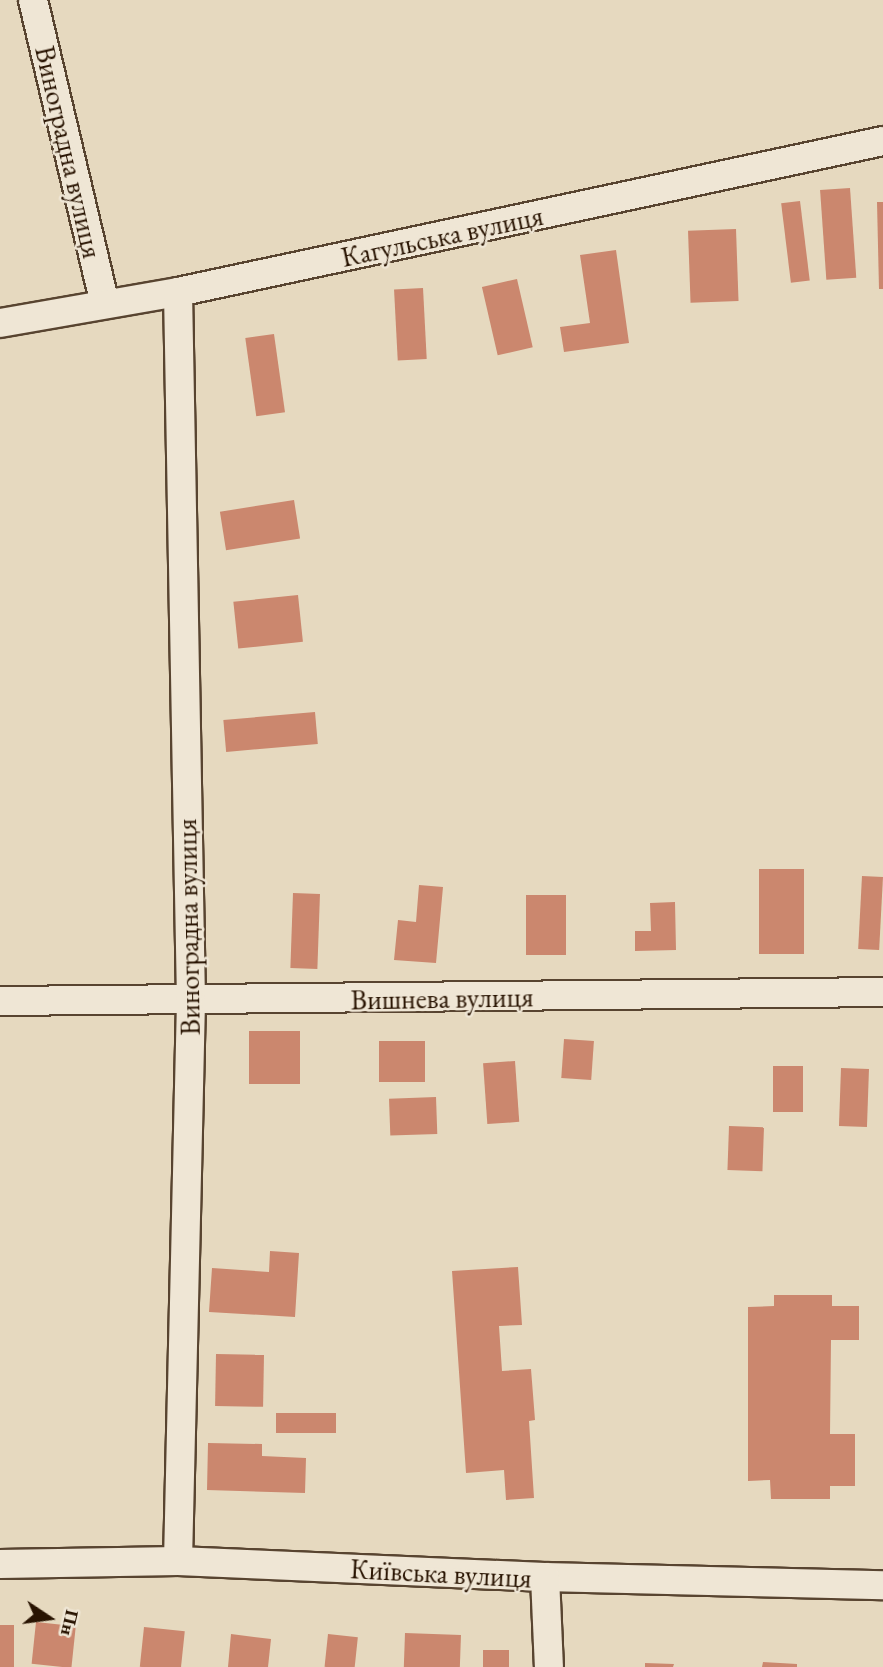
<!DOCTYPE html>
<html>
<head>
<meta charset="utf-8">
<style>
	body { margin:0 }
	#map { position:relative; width:883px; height:1667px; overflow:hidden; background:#e6d9bf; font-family:"EB Garamond",serif }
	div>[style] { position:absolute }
	.building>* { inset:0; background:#cb876e; transform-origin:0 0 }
	.roads { filter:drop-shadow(2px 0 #584430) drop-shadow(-2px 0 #584430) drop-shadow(0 2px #584430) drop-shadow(0 -2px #584430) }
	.minor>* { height:28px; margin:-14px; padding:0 14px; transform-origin:14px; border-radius:14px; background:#efe6d5 }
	span { translate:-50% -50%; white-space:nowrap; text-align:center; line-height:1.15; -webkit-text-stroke:5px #efe6d5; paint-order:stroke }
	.street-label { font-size:28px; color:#281301 }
	.north { position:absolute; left:14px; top:1583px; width:70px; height:70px; -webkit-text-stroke:5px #efe6d5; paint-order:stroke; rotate:103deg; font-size:19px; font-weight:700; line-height:28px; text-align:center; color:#281301 }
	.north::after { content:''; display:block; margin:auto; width:24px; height:32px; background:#281301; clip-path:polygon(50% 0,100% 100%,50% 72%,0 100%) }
</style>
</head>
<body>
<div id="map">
	<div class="building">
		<i style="left:850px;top:188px;width:90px;height:30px;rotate:86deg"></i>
		<i style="left:800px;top:201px;width:80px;height:19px;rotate:83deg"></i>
		<i style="clip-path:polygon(877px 202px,883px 202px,883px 289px,879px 289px)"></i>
		<i style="left:736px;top:229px;width:72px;height:48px;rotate:88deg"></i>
		<i style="clip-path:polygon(616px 250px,629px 343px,564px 352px,560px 327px,590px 323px,580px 255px)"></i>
		<i style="left:517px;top:279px;width:70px;height:36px;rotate:77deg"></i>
		<i style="left:423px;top:288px;width:71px;height:29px;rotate:87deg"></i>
		<i style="left:274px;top:334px;width:79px;height:29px;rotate:82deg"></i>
		<i style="left:294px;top:500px;width:39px;height:75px;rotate:81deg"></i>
		<i style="left:298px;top:595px;width:47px;height:65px;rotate:84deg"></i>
		<i style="left:315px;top:712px;width:32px;height:92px;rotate:85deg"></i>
		<i style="left:759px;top:869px;width:45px;height:85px"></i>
		<i style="left:862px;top:876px;width:21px;height:73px;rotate:3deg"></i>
		<i style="clip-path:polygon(419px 885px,443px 887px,436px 963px,394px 960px,398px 920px,416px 922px)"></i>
		<i style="left:293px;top:893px;width:27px;height:75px;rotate:2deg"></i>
		<i style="left:526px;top:895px;width:40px;height:60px"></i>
		<i style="clip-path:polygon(675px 902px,676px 950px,635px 951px,635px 931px,651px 931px,650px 903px)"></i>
		<i style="left:300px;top:1031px;width:53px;height:51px;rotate:90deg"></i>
		<i style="left:564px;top:1039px;width:30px;height:39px;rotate:4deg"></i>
		<i style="left:379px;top:1041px;width:46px;height:41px"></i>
		<i style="left:515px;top:1061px;width:61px;height:32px;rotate:86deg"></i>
		<i style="left:773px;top:1066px;width:30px;height:46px"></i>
		<i style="left:841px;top:1068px;width:28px;height:58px;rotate:2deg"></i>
		<i style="left:436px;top:1097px;width:37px;height:47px;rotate:88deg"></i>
		<i style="left:729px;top:1126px;width:35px;height:44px;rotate:2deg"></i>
		<i style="clip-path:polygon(270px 1251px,299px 1253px,295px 1317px,209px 1312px,212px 1268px,269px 1272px)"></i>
		<i style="clip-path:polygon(518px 1267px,522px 1325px,499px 1326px,502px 1371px,531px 1369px,535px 1420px,529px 1421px,534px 1498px,506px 1500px,504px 1470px,466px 1473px,452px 1271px)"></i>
		<i style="clip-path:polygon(774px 1295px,832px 1295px,832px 1306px,859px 1306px,859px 1340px,831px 1340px,830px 1434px,855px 1434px,855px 1486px,830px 1486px,830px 1499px,771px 1499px,770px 1480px,748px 1481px,748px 1307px,774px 1306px)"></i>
		<i style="left:216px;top:1354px;width:48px;height:52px;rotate:1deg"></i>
		<i style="left:276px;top:1413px;width:60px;height:20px"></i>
		<i style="clip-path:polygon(208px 1443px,262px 1444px,262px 1456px,306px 1458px,305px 1493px,207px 1490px)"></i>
		<i style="left:36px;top:1622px;width:40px;height:42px;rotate:6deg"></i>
		<i style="left:0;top:1625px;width:14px;height:42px"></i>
		<i style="left:144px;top:1627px;width:41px;height:40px;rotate:6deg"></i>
		<i style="left:405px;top:1633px;width:56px;height:34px;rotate:2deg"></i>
		<i style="clip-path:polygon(231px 1634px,271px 1639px,268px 1667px,228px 1667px)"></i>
		<i style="left:328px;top:1634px;width:30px;height:33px;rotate:6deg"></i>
		<i style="left:483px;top:1650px;width:26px;height:17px"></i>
		<i style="clip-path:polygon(763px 1662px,797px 1664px,797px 1667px,762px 1667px)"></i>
		<i style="clip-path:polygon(645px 1663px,674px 1664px,673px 1667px,645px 1667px)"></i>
	</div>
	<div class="roads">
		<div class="minor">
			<i style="left:33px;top:0;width:312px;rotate:76.7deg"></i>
			<i style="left:0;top:323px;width:181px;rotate:-9.9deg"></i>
			<i style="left:178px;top:292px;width:721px;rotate:-12.09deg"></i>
			<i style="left:0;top:1001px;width:883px;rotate:-0.58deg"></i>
			<i style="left:178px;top:1561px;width:560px;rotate:-88.67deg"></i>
			<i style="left:191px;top:1001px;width:709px;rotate:-91.05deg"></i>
			<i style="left:0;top:1564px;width:178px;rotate:-1deg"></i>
			<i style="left:178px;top:1561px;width:367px;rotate:2.5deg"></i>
			<i style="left:545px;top:1577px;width:338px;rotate:1.4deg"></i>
			<i style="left:545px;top:1577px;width:90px;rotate:87.5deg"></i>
		</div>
	</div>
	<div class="street-label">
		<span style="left:69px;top:152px;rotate:77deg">Виноградна вулиця</span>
		<span style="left:442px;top:236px;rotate:-12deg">Кагульська вулиця</span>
		<span style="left:188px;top:927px;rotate:-91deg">Виноградна вулиця</span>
		<span style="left:442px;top:998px;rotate:-1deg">Вишнева вулиця</span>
		<span style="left:441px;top:1573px;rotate:3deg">Київська вулиця</span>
	</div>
	<div class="north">Пн</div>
</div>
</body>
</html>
